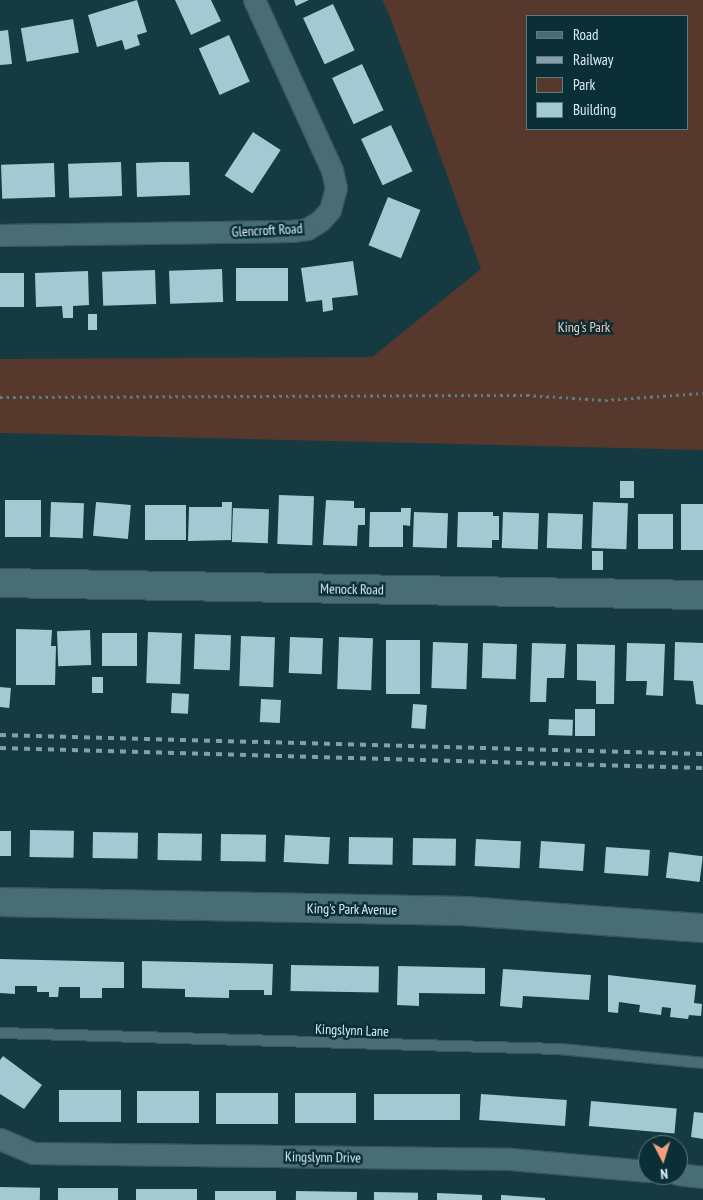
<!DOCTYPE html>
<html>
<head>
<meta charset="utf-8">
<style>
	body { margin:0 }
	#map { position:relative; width:703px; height:1200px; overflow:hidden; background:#163a42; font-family:"PT Sans Narrow",sans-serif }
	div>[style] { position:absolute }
	.green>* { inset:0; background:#56382d }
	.building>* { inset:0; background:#a3c9d3; transform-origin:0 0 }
	.path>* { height:3px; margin-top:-1.5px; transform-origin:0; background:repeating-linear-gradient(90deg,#5f7d84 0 2.5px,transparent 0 6.5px) }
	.roads { filter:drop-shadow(1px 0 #39565d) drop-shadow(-1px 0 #39565d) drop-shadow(0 1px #39565d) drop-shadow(0 -1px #39565d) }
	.lane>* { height:10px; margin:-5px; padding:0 5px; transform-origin:5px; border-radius:5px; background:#496d75 }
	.street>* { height:21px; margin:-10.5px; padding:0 10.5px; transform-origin:10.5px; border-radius:10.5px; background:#496d75 }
	.secondary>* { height:28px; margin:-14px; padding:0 14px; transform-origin:14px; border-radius:14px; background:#496d75 }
	.rail>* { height:4px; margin-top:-2px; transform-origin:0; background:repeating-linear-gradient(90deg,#85a0a6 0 6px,transparent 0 12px) }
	span { translate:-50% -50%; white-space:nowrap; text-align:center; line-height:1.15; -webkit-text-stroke:5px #0b2f37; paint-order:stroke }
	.street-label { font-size:14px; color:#dbeef3 }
	.park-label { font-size:14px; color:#fecab7 }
	.legend { position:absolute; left:526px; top:15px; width:162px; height:115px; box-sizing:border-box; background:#0b2f37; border:1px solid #5e7b82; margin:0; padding:6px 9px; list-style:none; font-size:15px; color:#dbeef3 }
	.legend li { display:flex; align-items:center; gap:10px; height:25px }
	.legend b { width:25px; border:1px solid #5e7b82 }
	.north { position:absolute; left:638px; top:1135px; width:50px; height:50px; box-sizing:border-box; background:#0b2f37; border:1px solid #5e7b82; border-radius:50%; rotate:175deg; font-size:14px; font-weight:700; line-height:20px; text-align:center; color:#dbeef3 }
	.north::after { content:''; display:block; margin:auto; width:18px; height:22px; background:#f3a082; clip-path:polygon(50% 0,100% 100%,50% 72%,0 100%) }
</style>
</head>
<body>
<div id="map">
	<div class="green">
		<i style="clip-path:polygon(evenodd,382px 0,703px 0,703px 450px,0 433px,0 359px,372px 357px,481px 269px,389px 14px,382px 0,527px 16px,687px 16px,687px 129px,527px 129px,527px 16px)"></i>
	</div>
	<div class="building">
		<i style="clip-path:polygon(137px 0,147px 32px,137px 35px,140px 45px,125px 50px,122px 40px,97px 47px,88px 15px)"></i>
		<i style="clip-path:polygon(175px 0,211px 0,221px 21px,191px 35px)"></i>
		<i style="clip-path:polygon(294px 0,309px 0,296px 6px)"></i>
		<i style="left:333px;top:4px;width:51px;height:33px;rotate:65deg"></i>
		<i style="left:73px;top:19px;width:34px;height:53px;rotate:80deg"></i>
		<i style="clip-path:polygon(8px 30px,12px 64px,0 65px,0 31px)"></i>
		<i style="left:229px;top:35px;width:51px;height:33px;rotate:66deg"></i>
		<i style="left:362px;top:64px;width:51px;height:33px;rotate:65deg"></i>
		<i style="left:391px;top:125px;width:51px;height:33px;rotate:65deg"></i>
		<i style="left:253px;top:132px;width:33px;height:52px;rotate:33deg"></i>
		<i style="left:121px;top:162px;width:34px;height:53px;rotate:88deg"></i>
		<i style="clip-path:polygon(163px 162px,189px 162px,190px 195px,137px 197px,136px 163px)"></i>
		<i style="left:54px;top:163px;width:34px;height:53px;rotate:88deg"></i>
		<i style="left:388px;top:197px;width:35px;height:52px;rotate:22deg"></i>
		<i style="clip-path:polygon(353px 261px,358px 295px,332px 298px,333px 310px,323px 312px,322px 300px,306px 302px,301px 268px)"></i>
		<i style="left:288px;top:268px;width:33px;height:52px;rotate:90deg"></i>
		<i style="left:222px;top:269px;width:33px;height:53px;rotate:88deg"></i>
		<i style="left:155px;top:270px;width:34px;height:53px;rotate:88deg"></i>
		<i style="clip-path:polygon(88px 271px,89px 305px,73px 306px,73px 318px,63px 318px,62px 306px,36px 307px,35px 273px)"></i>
		<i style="left:0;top:273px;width:24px;height:34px"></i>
		<i style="left:88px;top:314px;width:9px;height:16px"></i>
		<i style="left:620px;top:481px;width:14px;height:17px"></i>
		<i style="left:279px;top:495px;width:35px;height:49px;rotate:2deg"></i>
		<i style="left:5px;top:500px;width:36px;height:37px"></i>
		<i style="clip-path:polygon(326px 500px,354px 501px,354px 508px,365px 508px,365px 525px,358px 525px,357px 546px,323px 545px)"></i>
		<i style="left:51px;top:502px;width:33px;height:35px;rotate:2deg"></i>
		<i style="left:96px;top:502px;width:35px;height:34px;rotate:5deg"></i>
		<i style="clip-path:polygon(222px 502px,232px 502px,231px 540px,188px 541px,189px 507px,222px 507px)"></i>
		<i style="left:593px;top:502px;width:35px;height:46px;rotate:2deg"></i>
		<i style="left:681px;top:504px;width:22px;height:46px"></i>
		<i style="left:145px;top:505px;width:41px;height:35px"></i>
		<i style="left:233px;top:508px;width:36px;height:34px;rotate:2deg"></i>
		<i style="clip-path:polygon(401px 508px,411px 508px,410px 526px,403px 525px,403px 547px,369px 547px,370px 512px,401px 512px)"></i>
		<i style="left:414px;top:512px;width:34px;height:35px;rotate:2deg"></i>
		<i style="clip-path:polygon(458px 512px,493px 512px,493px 516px,499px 516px,499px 540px,492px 540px,492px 548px,457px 547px)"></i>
		<i style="left:503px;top:512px;width:36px;height:36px;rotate:2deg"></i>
		<i style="left:548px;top:513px;width:35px;height:35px;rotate:2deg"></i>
		<i style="left:638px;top:514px;width:35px;height:35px"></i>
		<i style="left:592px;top:551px;width:11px;height:19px"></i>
		<i style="clip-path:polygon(16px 629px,52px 630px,51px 646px,56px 646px,55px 685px,16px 685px)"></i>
		<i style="left:90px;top:630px;width:35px;height:33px;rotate:88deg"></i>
		<i style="left:148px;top:632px;width:34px;height:51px;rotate:2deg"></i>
		<i style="left:102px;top:633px;width:35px;height:33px"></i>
		<i style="left:195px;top:634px;width:36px;height:35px;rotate:2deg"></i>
		<i style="left:241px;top:636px;width:34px;height:50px;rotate:2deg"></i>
		<i style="left:290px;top:637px;width:33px;height:36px;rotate:2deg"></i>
		<i style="left:339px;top:637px;width:34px;height:52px;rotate:2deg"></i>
		<i style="left:386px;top:640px;width:34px;height:54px"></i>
		<i style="left:433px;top:642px;width:35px;height:46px;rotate:2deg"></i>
		<i style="clip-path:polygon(675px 642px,703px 643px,703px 705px,696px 704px,693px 681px,674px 680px)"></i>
		<i style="left:483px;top:643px;width:34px;height:35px;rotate:2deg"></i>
		<i style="clip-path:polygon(532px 643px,566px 644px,564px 678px,547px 678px,546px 702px,530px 702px)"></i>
		<i style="clip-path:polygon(627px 643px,665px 644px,663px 696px,646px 695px,647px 681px,626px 681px)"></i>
		<i style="clip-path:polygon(577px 644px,615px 645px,614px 704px,596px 704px,596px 681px,577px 680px)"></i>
		<i style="left:92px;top:677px;width:11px;height:16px"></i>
		<i style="left:0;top:687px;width:11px;height:20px;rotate:5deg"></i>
		<i style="left:172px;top:693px;width:17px;height:20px;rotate:3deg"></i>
		<i style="left:261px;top:699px;width:20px;height:23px;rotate:3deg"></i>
		<i style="left:413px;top:704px;width:14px;height:24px;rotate:4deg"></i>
		<i style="left:575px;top:709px;width:20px;height:27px"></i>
		<i style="left:549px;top:719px;width:24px;height:16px;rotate:2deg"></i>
		<i style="left:30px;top:830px;width:44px;height:27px;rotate:1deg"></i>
		<i style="left:0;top:831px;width:11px;height:25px"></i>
		<i style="left:93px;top:832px;width:45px;height:26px;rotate:1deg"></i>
		<i style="left:158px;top:833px;width:44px;height:27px;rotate:1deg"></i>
		<i style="left:221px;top:834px;width:45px;height:27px;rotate:1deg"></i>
		<i style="left:285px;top:835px;width:45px;height:27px;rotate:3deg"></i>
		<i style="left:349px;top:837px;width:44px;height:27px;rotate:1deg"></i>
		<i style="left:413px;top:838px;width:43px;height:27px;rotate:1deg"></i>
		<i style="left:476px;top:839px;width:45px;height:27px;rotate:3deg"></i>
		<i style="left:541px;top:841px;width:44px;height:27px;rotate:4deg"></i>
		<i style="left:606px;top:847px;width:44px;height:26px;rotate:4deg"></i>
		<i style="left:669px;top:852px;width:34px;height:26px;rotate:7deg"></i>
		<i style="clip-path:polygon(0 959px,124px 962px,124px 988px,102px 988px,102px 998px,80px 998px,80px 987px,59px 987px,58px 997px,49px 997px,49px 992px,37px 992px,37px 986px,15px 986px,15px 994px,0 993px)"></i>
		<i style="clip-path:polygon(142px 961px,273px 964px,272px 995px,264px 995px,264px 990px,229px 990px,229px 998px,185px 997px,185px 989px,142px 988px)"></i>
		<i style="left:291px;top:965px;width:88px;height:26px;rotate:1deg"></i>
		<i style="clip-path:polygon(398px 966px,485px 968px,485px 994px,419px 993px,419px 1006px,397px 1005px)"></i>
		<i style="clip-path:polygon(503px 969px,591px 975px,589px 1000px,523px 996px,522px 1008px,500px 1006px)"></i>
		<i style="clip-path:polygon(608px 975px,696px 985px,694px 1003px,702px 1004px,701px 1016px,689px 1015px,688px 1019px,670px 1017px,671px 1008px,662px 1007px,661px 1015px,639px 1012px,640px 1005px,619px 1002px,618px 1013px,608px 1012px)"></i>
		<i style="clip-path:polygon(3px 1056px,42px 1085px,24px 1109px,0 1094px,0 1060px)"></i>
		<i style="left:59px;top:1090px;width:62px;height:32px"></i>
		<i style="left:137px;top:1091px;width:62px;height:32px"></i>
		<i style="left:216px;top:1093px;width:62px;height:31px"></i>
		<i style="left:295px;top:1093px;width:61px;height:30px"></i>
		<i style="left:374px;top:1094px;width:86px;height:26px"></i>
		<i style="left:481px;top:1094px;width:86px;height:26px;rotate:4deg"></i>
		<i style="left:591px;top:1101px;width:86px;height:25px;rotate:5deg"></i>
		<i style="clip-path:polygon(694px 1112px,703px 1113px,703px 1139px,691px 1137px)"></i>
		<i style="left:0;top:1187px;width:40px;height:13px;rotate:1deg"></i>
		<i style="left:58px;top:1188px;width:60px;height:12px"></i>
		<i style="left:136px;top:1189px;width:61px;height:11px"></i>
		<i style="left:215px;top:1191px;width:61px;height:9px"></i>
		<i style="left:296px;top:1191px;width:61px;height:9px;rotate:1deg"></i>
		<i style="left:374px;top:1192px;width:44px;height:8px;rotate:1deg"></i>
		<i style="clip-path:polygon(437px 1193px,482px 1195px,482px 1200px,437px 1200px)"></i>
		<i style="clip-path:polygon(501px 1195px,545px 1198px,545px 1200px,501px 1200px)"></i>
	</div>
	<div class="path">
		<i style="left:0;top:397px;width:527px;rotate:-0.22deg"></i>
		<i style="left:527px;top:395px;width:78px;rotate:3.7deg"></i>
		<i style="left:605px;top:400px;width:98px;rotate:-4.1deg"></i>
	</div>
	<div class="roads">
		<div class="lane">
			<i style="left:0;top:1033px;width:560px;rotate:1.64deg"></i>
			<i style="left:560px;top:1049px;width:144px;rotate:5.6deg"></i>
		</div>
		<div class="street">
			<i style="left:0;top:235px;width:291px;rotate:-0.8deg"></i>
			<i style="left:291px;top:231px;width:16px;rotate:-7deg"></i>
			<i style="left:307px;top:229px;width:15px;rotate:-32deg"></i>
			<i style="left:320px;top:221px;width:15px;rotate:-48deg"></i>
			<i style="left:330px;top:210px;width:23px;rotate:-75deg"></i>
			<i style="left:336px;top:188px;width:18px;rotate:-103deg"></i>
			<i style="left:332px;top:170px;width:187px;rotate:-114.6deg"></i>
			<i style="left:0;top:1139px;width:36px;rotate:23deg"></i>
			<i style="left:33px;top:1153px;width:477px;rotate:0.7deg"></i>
			<i style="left:510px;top:1159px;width:139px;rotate:5deg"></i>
			<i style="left:678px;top:1174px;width:25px;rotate:7deg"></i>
		</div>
		<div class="secondary">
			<i style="left:0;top:583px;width:703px;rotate:0.98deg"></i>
			<i style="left:0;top:902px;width:464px;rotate:1.1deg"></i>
			<i style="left:464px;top:911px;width:240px;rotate:4.1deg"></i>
		</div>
	</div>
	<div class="rail">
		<i style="left:0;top:735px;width:703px;rotate:1.55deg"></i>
		<i style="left:0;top:748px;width:703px;rotate:1.63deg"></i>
	</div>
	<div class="street-label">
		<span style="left:267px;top:230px;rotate:-3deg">Glencroft Road</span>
		<span style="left:352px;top:589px;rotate:1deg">Menock Road</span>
		<span style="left:352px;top:909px;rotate:1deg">King's Park Avenue</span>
		<span style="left:352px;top:1030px;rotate:2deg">Kingslynn Lane</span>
		<span style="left:323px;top:1157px;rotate:1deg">Kingslynn Drive</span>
	</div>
	<div class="park-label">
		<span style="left:584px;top:327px">King's Park</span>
	</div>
	<ul class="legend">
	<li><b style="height:6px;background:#496d75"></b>Road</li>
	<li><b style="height:6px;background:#85a0a6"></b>Railway</li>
	<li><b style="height:14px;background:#56382d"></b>Park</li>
	<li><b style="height:14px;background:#a3c9d3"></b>Building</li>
	</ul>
	<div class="north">N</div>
</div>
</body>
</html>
